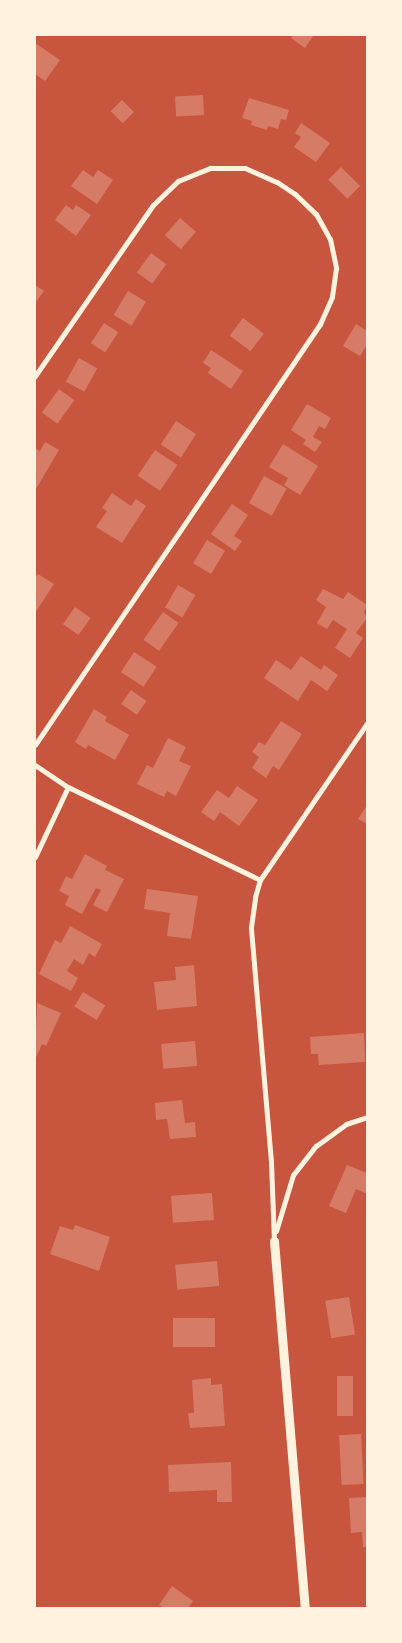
<!DOCTYPE html>
<html>
<head>
<meta charset="utf-8">
<style>
	body { margin:0 }
	#map { position:relative; width:402px; height:1643px; overflow:hidden; background:#c8553d; font-family:"Sofia Sans Condensed",sans-serif }
	div>[style] { position:absolute }
	.building>* { inset:0; background:#d67c66; transform-origin:0 0 }
	.minor>* { height:5px; margin:-2.5px; padding:0 2.5px; transform-origin:2.5px; border-radius:2.5px; background:#fff3e0 }
	.tertiary>* { height:9px; margin:-4.5px; padding:0 4.5px; transform-origin:4.5px; border-radius:4.5px; background:#fff3e0 }
	span { translate:-50% -50%; white-space:nowrap; text-align:center; line-height:1.15; -webkit-text-stroke:5px #fff3e0; paint-order:stroke }
	.frame { position:absolute; inset:0; border:36px solid #fff3e0; pointer-events:none }
</style>
</head>
<body>
<div id="map">
	<div class="building">
		<i style="clip-path:polygon(293px 35px,314px 35px,305px 48px,291px 38px)"></i>
		<i style="clip-path:polygon(35px 43px,60px 60px,45px 81px,35px 74px)"></i>
		<i style="left:203px;top:95px;width:20px;height:28px;rotate:87deg"></i>
		<i style="clip-path:polygon(249px 98px,289px 110px,286px 120px,281px 119px,278px 129px,268px 126px,267px 130px,251px 125px,252px 121px,242px 118px)"></i>
		<i style="left:122px;top:100px;width:17px;height:16px;rotate:45deg"></i>
		<i style="clip-path:polygon(301px 123px,330px 143px,316px 162px,294px 147px,301px 137px,295px 133px)"></i>
		<i style="left:341px;top:167px;width:27px;height:18px;rotate:45deg"></i>
		<i style="clip-path:polygon(83px 170px,93px 177px,98px 170px,113px 180px,97px 204px,71px 186px)"></i>
		<i style="clip-path:polygon(66px 205px,73px 210px,76px 205px,91px 215px,76px 236px,55px 220px)"></i>
		<i style="left:180px;top:218px;width:21px;height:23px;rotate:41deg"></i>
		<i style="left:151px;top:253px;width:19px;height:24px;rotate:36deg"></i>
		<i style="clip-path:polygon(35px 285px,44px 291px,35px 303px)"></i>
		<i style="left:128px;top:291px;width:21px;height:28px;rotate:31deg"></i>
		<i style="left:243px;top:318px;width:26px;height:22px;rotate:37deg"></i>
		<i style="left:104px;top:323px;width:17px;height:24px;rotate:33deg"></i>
		<i style="clip-path:polygon(356px 324px,367px 331px,367px 345px,360px 356px,343px 346px)"></i>
		<i style="clip-path:polygon(211px 350px,243px 371px,231px 389px,208px 373px,211px 368px,203px 363px)"></i>
		<i style="left:79px;top:358px;width:21px;height:27px;rotate:29deg"></i>
		<i style="left:59px;top:389px;width:19px;height:29px;rotate:36deg"></i>
		<i style="clip-path:polygon(307px 404px,331px 418px,325px 429px,319px 426px,313px 437px,322px 442px,315px 452px,303px 444px,306px 440px,291px 430px)"></i>
		<i style="left:176px;top:421px;width:24px;height:28px;rotate:33deg"></i>
		<i style="clip-path:polygon(45px 442px,59px 450px,36px 489px,35px 448px,40px 451px)"></i>
		<i style="clip-path:polygon(283px 444px,318px 466px,300px 495px,284px 485px,288px 478px,269px 467px)"></i>
		<i style="left:155px;top:450px;width:27px;height:31px;rotate:34deg"></i>
		<i style="left:264px;top:476px;width:26px;height:31px;rotate:29deg"></i>
		<i style="clip-path:polygon(112px 493px,131px 506px,136px 499px,146px 506px,122px 543px,96px 527px,107px 511px,102px 508px)"></i>
		<i style="clip-path:polygon(232px 504px,248px 515px,234px 536px,242px 541px,235px 551px,211px 534px)"></i>
		<i style="left:207px;top:540px;width:21px;height:27px;rotate:31deg"></i>
		<i style="clip-path:polygon(38px 574px,54px 584px,35px 613px,35px 578px)"></i>
		<i style="left:178px;top:585px;width:20px;height:26px;rotate:30deg"></i>
		<i style="clip-path:polygon(323px 589px,343px 599px,348px 592px,367px 605px,364px 612px,367px 618px,356px 633px,363px 638px,350px 658px,335px 648px,347px 629px,333px 620px,327px 629px,317px 623px,326px 607px,316px 600px)"></i>
		<i style="left:75px;top:607px;width:19px;height:21px;rotate:35deg"></i>
		<i style="left:163px;top:612px;width:19px;height:34px;rotate:35deg"></i>
		<i style="left:134px;top:652px;width:27px;height:24px;rotate:33deg"></i>
		<i style="clip-path:polygon(301px 656px,321px 670px,324px 665px,338px 675px,327px 691px,311px 680px,298px 701px,264px 678px,276px 660px,291px 670px)"></i>
		<i style="left:131px;top:690px;width:19px;height:17px;rotate:35deg"></i>
		<i style="clip-path:polygon(94px 709px,107px 717px,105px 721px,129px 735px,115px 760px,88px 745px,86px 749px,75px 742px)"></i>
		<i style="clip-path:polygon(281px 721px,302px 734px,279px 770px,273px 766px,266px 778px,252px 768px,259px 757px,252px 752px,259px 742px,265px 745px)"></i>
		<i style="clip-path:polygon(168px 738px,186px 747px,179px 761px,191px 766px,176px 796px,167px 791px,164px 797px,137px 784px,147px 765px,153px 768px)"></i>
		<i style="clip-path:polygon(237px 786px,258px 800px,239px 826px,220px 812px,214px 821px,201px 812px,217px 790px,229px 798px)"></i>
		<i style="clip-path:polygon(367px 805px,367px 824px,358px 819px)"></i>
		<i style="clip-path:polygon(85px 854px,107px 866px,105px 870px,124px 879px,107px 912px,93px 905px,101px 890px,96px 888px,82px 914px,65px 905px,69px 896px,59px 891px,66px 876px,72px 879px)"></i>
		<i style="clip-path:polygon(147px 889px,198px 896px,191px 939px,167px 936px,170px 913px,144px 909px)"></i>
		<i style="clip-path:polygon(70px 926px,102px 944px,95px 957px,89px 953px,83px 965px,74px 959px,67px 971px,78px 978px,71px 991px,39px 974px,55px 940px,61px 943px)"></i>
		<i style="clip-path:polygon(194px 965px,197px 1006px,157px 1010px,154px 982px,176px 980px,175px 967px)"></i>
		<i style="left:83px;top:992px;width:26px;height:17px;rotate:31deg"></i>
		<i style="clip-path:polygon(37px 1003px,61px 1013px,46px 1046px,42px 1044px,35px 1060px)"></i>
		<i style="clip-path:polygon(364px 1033px,365px 1062px,319px 1065px,318px 1054px,311px 1054px,310px 1037px)"></i>
		<i style="left:195px;top:1041px;width:25px;height:34px;rotate:85deg"></i>
		<i style="clip-path:polygon(182px 1100px,185px 1123px,195px 1122px,196px 1137px,170px 1139px,167px 1119px,156px 1120px,155px 1103px)"></i>
		<i style="clip-path:polygon(347px 1165px,367px 1173px,367px 1194px,356px 1189px,346px 1213px,329px 1206px)"></i>
		<i style="left:212px;top:1193px;width:27px;height:41px;rotate:86deg"></i>
		<i style="clip-path:polygon(75px 1225px,110px 1237px,99px 1271px,50px 1254px,60px 1226px,73px 1230px)"></i>
		<i style="left:217px;top:1261px;width:25px;height:42px;rotate:85deg"></i>
		<i style="left:349px;top:1297px;width:38px;height:24px;rotate:81deg"></i>
		<i style="left:173px;top:1318px;width:42px;height:29px"></i>
		<i style="left:337px;top:1376px;width:16px;height:40px"></i>
		<i style="clip-path:polygon(211px 1378px,211px 1385px,222px 1384px,225px 1426px,190px 1428px,188px 1413px,194px 1413px,192px 1380px)"></i>
		<i style="left:361px;top:1434px;width:50px;height:22px;rotate:87deg"></i>
		<i style="clip-path:polygon(231px 1462px,232px 1502px,217px 1502px,217px 1490px,169px 1492px,168px 1465px)"></i>
		<i style="clip-path:polygon(367px 1497px,367px 1547px,363px 1547px,362px 1532px,351px 1533px,349px 1498px)"></i>
		<i style="clip-path:polygon(172px 1586px,193px 1601px,188px 1608px,164px 1608px,159px 1605px)"></i>
	</div>
	<div class="minor">
		<i style="left:35px;top:376px;width:208px;rotate:-55.4deg"></i>
		<i style="left:153px;top:205px;width:35px;rotate:-44deg"></i>
		<i style="left:178px;top:181px;width:35px;rotate:-22deg"></i>
		<i style="left:210px;top:168px;width:35px"></i>
		<i style="left:245px;top:168px;width:35px;rotate:24deg"></i>
		<i style="left:277px;top:182px;width:22px;rotate:34deg"></i>
		<i style="left:295px;top:194px;width:29px;rotate:44deg"></i>
		<i style="left:316px;top:214px;width:29px;rotate:61deg"></i>
		<i style="left:330px;top:239px;width:30px;rotate:78deg"></i>
		<i style="left:336px;top:268px;width:29px;rotate:98deg"></i>
		<i style="left:332px;top:297px;width:30px;rotate:114deg"></i>
		<i style="left:320px;top:324px;width:508px;rotate:124.1deg"></i>
		<i style="left:35px;top:765px;width:40px;rotate:34deg"></i>
		<i style="left:68px;top:787px;width:213px;rotate:25.8deg"></i>
		<i style="left:35px;top:857px;width:77px;rotate:-64.8deg"></i>
		<i style="left:276px;top:1231px;width:59px;rotate:-73.1deg"></i>
		<i style="left:293px;top:1175px;width:37px;rotate:-52deg"></i>
		<i style="left:316px;top:1146px;width:37px;rotate:-36deg"></i>
		<i style="left:346px;top:1124px;width:22px;rotate:-18deg"></i>
		<i style="left:274px;top:1241px;width:79px;rotate:-92.2deg"></i>
		<i style="left:271px;top:1162px;width:236px;rotate:-94.9deg"></i>
		<i style="left:251px;top:927px;width:30px;rotate:-82deg"></i>
		<i style="left:255px;top:897px;width:18px;rotate:-74deg"></i>
		<i style="left:260px;top:880px;width:190px;rotate:-55.7deg"></i>
	</div>
	<div class="tertiary">
		<i style="left:274px;top:1241px;width:368px;rotate:85.2deg"></i>
	</div>
	<div class="frame"></div>
</div>
</body>
</html>
